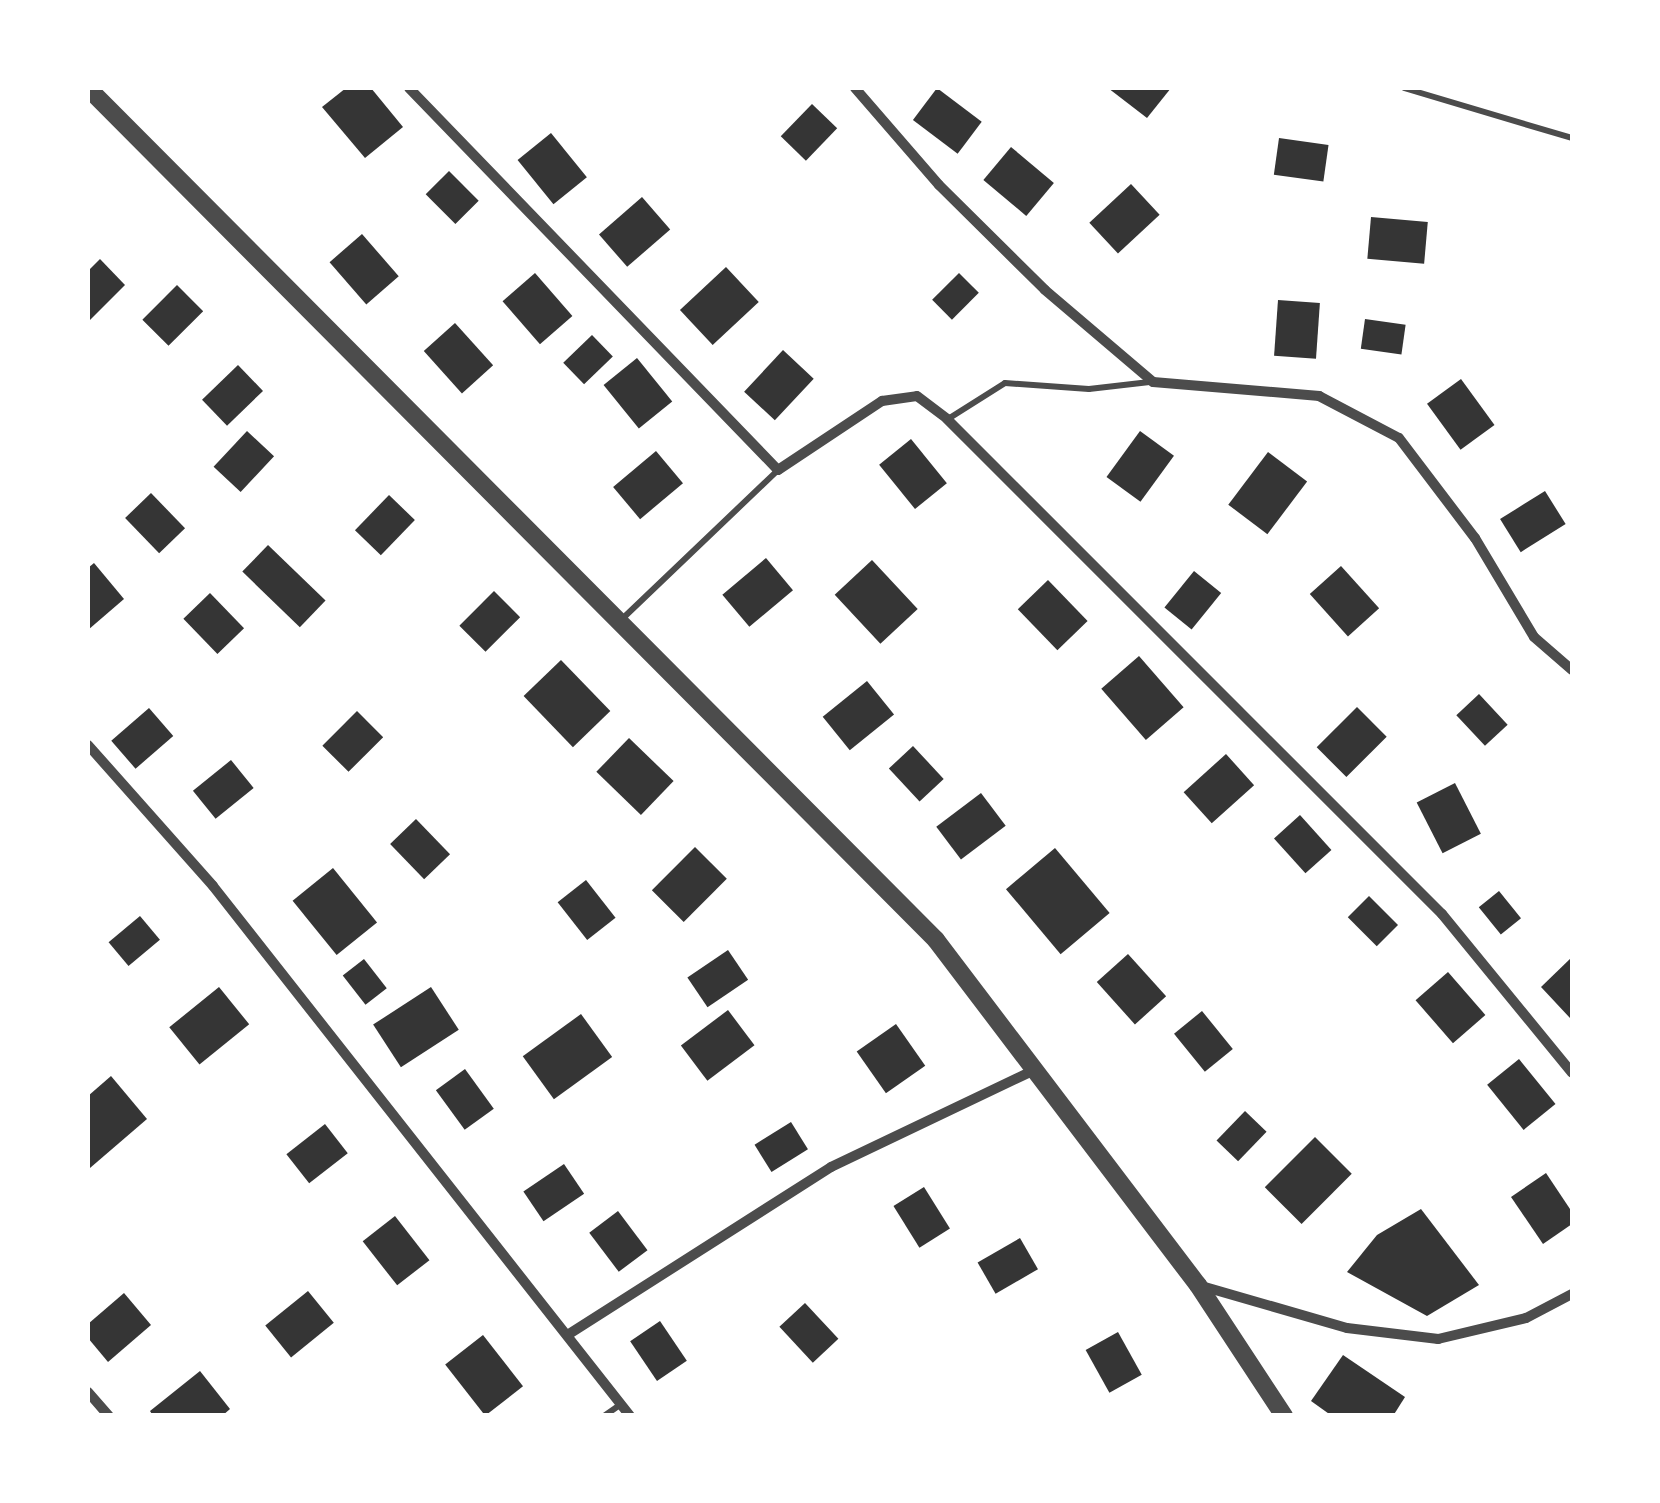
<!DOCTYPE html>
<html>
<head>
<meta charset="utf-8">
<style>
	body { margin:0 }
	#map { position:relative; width:1660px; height:1503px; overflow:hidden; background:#fff; font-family:"Sofia Sans Condensed",sans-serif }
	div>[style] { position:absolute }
	.building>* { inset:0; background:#353535; transform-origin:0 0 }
	.service>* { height:6px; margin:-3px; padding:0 3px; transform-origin:3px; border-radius:3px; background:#4c4c4c }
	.minor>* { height:10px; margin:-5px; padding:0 5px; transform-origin:5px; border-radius:5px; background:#4c4c4c }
	.tertiary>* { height:18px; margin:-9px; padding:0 9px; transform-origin:9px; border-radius:9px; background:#4c4c4c }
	span { translate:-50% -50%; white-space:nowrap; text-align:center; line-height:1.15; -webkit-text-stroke:8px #fff; paint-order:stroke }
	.frame { position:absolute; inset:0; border:90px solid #fff; pointer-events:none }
</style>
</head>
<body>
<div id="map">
	<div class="building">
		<i style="clip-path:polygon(346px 88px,371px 88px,403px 127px,365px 158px,322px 107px)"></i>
		<i style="left:937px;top:88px;width:56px;height:40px;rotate:37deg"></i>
		<i style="clip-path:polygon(1108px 88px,1171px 88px,1147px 118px)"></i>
		<i style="left:812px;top:104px;width:35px;height:45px;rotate:44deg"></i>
		<i style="left:551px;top:133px;width:57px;height:43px;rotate:51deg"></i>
		<i style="left:1279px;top:138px;width:50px;height:37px;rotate:8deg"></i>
		<i style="left:1011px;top:147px;width:56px;height:43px;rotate:40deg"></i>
		<i style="left:449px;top:171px;width:42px;height:33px;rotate:45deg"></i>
		<i style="left:1131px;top:184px;width:42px;height:57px;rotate:47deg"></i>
		<i style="left:642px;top:197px;width:43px;height:57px;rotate:49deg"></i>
		<i style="left:1371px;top:217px;width:57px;height:42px;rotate:5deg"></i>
		<i style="left:362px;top:234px;width:56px;height:43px;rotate:49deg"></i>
		<i style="clip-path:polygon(100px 259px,125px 285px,88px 322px,88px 271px)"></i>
		<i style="left:726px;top:267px;width:48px;height:63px;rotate:47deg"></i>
		<i style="left:535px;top:273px;width:57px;height:43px;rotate:49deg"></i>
		<i style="left:959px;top:273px;width:28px;height:38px;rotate:45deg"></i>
		<i style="left:177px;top:285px;width:37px;height:49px;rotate:45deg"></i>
		<i style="left:1278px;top:300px;width:42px;height:56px;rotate:4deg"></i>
		<i style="left:1365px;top:319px;width:41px;height:30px;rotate:8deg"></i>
		<i style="left:455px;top:323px;width:57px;height:42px;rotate:48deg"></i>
		<i style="left:592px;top:335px;width:30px;height:40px;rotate:46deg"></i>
		<i style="left:783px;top:350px;width:42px;height:57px;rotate:43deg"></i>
		<i style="left:637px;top:358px;width:56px;height:43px;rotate:51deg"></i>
		<i style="left:238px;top:365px;width:36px;height:50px;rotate:46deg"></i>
		<i style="left:1461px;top:379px;width:57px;height:42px;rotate:54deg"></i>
		<i style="left:247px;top:431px;width:37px;height:49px;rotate:43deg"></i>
		<i style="left:1140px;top:431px;width:42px;height:57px;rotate:36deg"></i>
		<i style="left:911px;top:439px;width:57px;height:41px;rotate:51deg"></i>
		<i style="left:656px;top:451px;width:42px;height:56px;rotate:50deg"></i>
		<i style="left:1268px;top:452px;width:49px;height:66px;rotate:37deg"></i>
		<i style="left:1545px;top:491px;width:39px;height:53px;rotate:58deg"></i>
		<i style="left:151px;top:493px;width:49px;height:36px;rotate:46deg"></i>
		<i style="left:389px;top:495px;width:36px;height:49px;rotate:44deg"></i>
		<i style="left:268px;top:545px;width:80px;height:37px;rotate:44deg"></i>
		<i style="left:766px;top:558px;width:42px;height:57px;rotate:50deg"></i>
		<i style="left:872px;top:560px;width:67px;height:51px;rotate:47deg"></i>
		<i style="clip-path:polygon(94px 563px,124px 599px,88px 630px,88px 568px)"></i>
		<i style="left:1341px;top:566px;width:57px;height:42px;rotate:48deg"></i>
		<i style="left:1194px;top:571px;width:35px;height:47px;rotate:39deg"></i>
		<i style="left:1048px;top:580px;width:57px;height:42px;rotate:46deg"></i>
		<i style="left:494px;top:591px;width:37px;height:49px;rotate:45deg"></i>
		<i style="left:210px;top:593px;width:49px;height:37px;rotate:46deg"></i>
		<i style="left:1139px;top:656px;width:68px;height:50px;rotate:49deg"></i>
		<i style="left:561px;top:660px;width:71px;height:52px;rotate:46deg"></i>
		<i style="left:867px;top:681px;width:43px;height:57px;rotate:51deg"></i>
		<i style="left:1479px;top:694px;width:42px;height:31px;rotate:47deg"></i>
		<i style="left:1357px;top:707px;width:42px;height:57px;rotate:45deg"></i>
		<i style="left:149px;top:708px;width:37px;height:50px;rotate:49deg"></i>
		<i style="left:357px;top:711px;width:37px;height:49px;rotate:45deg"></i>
		<i style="left:629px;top:738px;width:62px;height:47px;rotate:44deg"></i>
		<i style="left:913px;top:746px;width:45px;height:33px;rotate:47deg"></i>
		<i style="left:1226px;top:754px;width:42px;height:57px;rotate:48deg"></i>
		<i style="left:231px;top:760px;width:36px;height:49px;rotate:51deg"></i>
		<i style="left:1455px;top:783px;width:57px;height:43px;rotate:63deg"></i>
		<i style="left:981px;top:793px;width:41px;height:56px;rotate:53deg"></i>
		<i style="left:1300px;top:815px;width:47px;height:35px;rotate:48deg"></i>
		<i style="left:416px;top:819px;width:49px;height:36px;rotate:46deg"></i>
		<i style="left:695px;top:847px;width:45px;height:61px;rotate:45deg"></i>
		<i style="left:1055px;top:848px;width:85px;height:64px;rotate:50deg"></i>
		<i style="left:333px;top:868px;width:70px;height:52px;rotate:51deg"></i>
		<i style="left:586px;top:880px;width:48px;height:36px;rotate:52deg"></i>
		<i style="left:1499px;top:891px;width:35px;height:26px;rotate:51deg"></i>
		<i style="left:1369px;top:896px;width:41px;height:30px;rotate:45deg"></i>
		<i style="left:140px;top:916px;width:31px;height:41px;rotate:50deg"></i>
		<i style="left:728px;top:950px;width:36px;height:49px;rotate:56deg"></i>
		<i style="left:1128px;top:954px;width:57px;height:42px;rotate:48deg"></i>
		<i style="clip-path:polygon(1572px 957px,1572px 1016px,1570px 1018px,1541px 987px)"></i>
		<i style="left:364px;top:959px;width:37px;height:27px;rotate:52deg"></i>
		<i style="left:1448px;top:972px;width:57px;height:43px;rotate:49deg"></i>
		<i style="left:219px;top:987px;width:48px;height:64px;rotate:51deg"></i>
		<i style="left:431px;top:987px;width:51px;height:69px;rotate:57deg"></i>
		<i style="left:728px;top:1010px;width:44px;height:59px;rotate:53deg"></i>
		<i style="left:1202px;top:1011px;width:49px;height:36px;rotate:51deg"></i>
		<i style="left:581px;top:1014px;width:53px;height:72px;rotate:54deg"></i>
		<i style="left:896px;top:1024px;width:51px;height:48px;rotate:55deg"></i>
		<i style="left:1519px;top:1059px;width:58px;height:41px;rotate:51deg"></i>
		<i style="left:465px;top:1069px;width:49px;height:36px;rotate:54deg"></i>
		<i style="clip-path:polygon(111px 1076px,147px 1119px,90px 1168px,88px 1096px)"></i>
		<i style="left:1245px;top:1111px;width:30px;height:41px;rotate:44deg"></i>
		<i style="left:791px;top:1122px;width:32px;height:43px;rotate:58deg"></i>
		<i style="left:325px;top:1124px;width:37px;height:49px;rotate:52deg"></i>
		<i style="left:1315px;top:1137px;width:52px;height:71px;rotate:45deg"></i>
		<i style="left:564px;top:1164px;width:36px;height:49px;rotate:56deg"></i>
		<i style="clip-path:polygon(1546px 1173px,1572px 1212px,1572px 1224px,1543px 1244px,1511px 1197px)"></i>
		<i style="left:924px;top:1187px;width:49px;height:36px;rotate:58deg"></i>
		<i style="clip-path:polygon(1421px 1209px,1479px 1285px,1427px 1316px,1347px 1272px,1377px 1235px)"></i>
		<i style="left:618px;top:1211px;width:49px;height:36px;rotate:53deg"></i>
		<i style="left:395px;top:1216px;width:56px;height:41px;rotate:52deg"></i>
		<i style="left:1020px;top:1238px;width:36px;height:49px;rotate:60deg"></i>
		<i style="left:308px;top:1291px;width:41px;height:55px;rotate:51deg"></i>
		<i style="clip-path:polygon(124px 1293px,151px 1325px,108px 1362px,88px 1338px,88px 1324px)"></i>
		<i style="left:805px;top:1303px;width:49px;height:35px;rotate:47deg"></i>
		<i style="left:660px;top:1321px;width:48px;height:36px;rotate:56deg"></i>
		<i style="left:1118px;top:1332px;width:49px;height:37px;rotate:61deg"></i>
		<i style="left:483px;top:1335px;width:65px;height:48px;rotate:52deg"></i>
		<i style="clip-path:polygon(1343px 1355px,1405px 1397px,1393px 1416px,1332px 1416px,1311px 1401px)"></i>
		<i style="clip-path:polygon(200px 1371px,230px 1409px,222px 1416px,153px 1416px,150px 1411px)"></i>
	</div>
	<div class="service">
		<i style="left:1404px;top:88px;width:175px;rotate:16.6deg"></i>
		<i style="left:948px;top:419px;width:67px;rotate:-32.3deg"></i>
		<i style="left:1005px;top:383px;width:84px;rotate:4.1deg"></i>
		<i style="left:1089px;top:389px;width:61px;rotate:-6.5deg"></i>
		<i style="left:620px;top:621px;width:217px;rotate:-43.7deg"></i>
		<i style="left:604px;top:1416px;width:21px;rotate:-35deg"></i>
	</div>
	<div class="minor">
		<i style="left:409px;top:88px;width:531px;rotate:45.99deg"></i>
		<i style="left:778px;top:470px;width:125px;rotate:-33.6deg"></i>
		<i style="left:882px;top:401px;width:35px;rotate:-8deg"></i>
		<i style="left:917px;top:396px;width:38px;rotate:37deg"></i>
		<i style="left:947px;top:419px;width:700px;rotate:45deg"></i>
		<i style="left:1442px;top:914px;width:205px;rotate:50.7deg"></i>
		<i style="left:855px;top:88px;width:128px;rotate:49.1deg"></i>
		<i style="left:939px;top:185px;width:149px;rotate:44.7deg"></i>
		<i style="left:1045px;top:290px;width:142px;rotate:40.4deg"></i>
		<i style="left:1153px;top:382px;width:167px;rotate:4.8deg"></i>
		<i style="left:1319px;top:396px;width:90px;rotate:27.7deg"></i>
		<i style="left:1399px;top:438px;width:126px;rotate:52.8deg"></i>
		<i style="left:1475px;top:538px;width:115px;rotate:59.2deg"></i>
		<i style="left:1534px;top:637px;width:50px;rotate:41deg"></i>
		<i style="left:88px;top:745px;width:188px;rotate:48.4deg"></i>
		<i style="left:213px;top:886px;width:674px;rotate:51.8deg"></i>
		<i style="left:1198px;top:1285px;width:155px;rotate:16.1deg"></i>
		<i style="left:1347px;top:1328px;width:92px;rotate:6.9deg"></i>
		<i style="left:1438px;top:1339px;width:90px;rotate:-13.4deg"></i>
		<i style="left:1526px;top:1318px;width:52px;rotate:-27.6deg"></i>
		<i style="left:569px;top:1334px;width:311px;rotate:-32.5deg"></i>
		<i style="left:831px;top:1167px;width:225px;rotate:-25.5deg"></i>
		<i style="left:88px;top:1392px;width:32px;rotate:49deg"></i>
	</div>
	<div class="tertiary">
		<i style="left:88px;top:88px;width:1202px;rotate:45.13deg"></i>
		<i style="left:936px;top:940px;width:433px;rotate:52.8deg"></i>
		<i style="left:1198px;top:1285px;width:157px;rotate:56.7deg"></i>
	</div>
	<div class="frame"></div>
</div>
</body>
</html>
